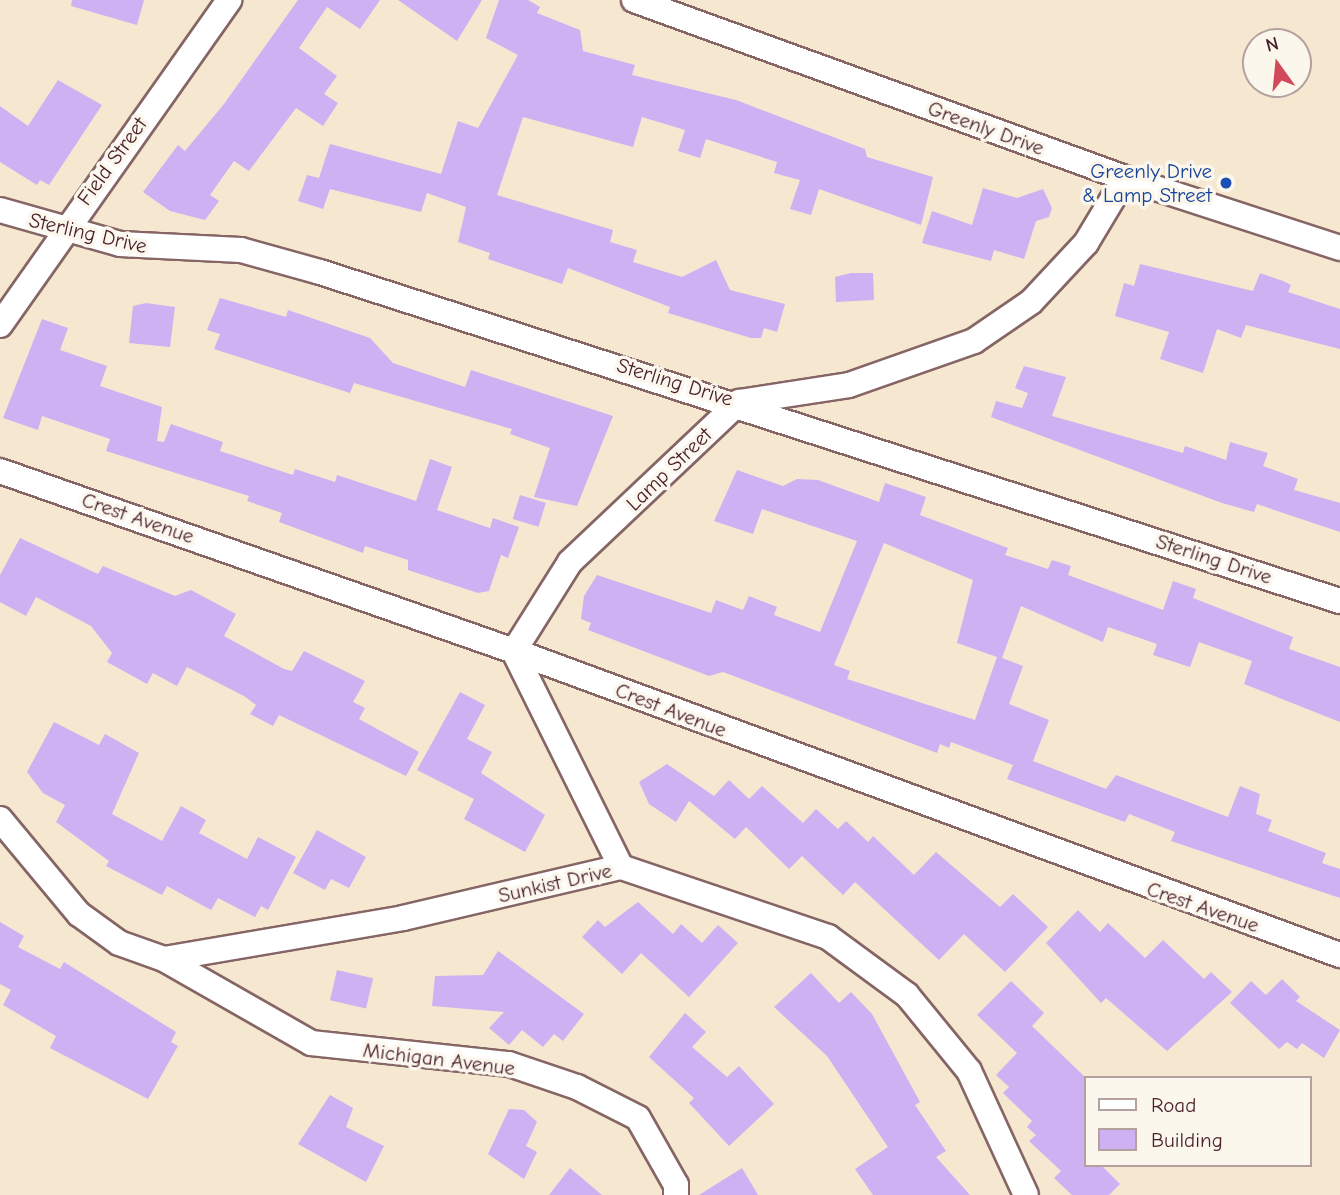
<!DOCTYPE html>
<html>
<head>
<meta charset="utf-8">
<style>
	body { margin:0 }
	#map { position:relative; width:1340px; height:1195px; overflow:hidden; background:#f5e7d0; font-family:"Comic Neue",sans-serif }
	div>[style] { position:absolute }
	.building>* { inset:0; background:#ceb1f2; transform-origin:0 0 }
	.roads { filter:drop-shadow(2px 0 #866565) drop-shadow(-2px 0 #866565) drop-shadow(0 2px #866565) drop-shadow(0 -2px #866565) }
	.street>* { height:24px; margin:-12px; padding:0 12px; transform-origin:12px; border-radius:12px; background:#fff }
	.dots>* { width:19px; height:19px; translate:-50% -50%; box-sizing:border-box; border:4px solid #fbf7ec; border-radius:50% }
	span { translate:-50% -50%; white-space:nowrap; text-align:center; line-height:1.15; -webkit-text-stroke:7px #fbf7ec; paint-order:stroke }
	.street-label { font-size:21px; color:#4a1f2b }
	.transit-label { font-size:21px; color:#164399 }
	.right { translate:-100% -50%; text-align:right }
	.legend { position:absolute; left:1084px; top:1076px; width:228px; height:91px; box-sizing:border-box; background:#fbf7ec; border:2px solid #b4a19f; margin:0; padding:9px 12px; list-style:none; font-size:21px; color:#4a1f2b }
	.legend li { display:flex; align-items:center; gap:14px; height:35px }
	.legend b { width:35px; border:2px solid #b4a19f }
	.north { position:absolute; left:1242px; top:28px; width:70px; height:70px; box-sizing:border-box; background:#fbf7ec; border:2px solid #b4a19f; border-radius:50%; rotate:345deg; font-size:19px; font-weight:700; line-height:28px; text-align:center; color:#4a1f2b }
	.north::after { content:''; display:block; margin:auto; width:24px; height:32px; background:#d1495b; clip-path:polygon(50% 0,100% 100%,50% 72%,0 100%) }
</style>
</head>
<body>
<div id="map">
	<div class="building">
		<i style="clip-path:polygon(72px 0,144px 0,137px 25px,71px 6px)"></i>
		<i style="clip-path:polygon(298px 0,380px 0,360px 29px,327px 7px,299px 48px,337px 76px,324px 94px,338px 103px,323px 126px,296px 108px,249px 171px,234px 161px,210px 195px,219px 201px,205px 220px,170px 211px,143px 192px,178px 145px,185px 151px,224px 104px)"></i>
		<i style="clip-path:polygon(398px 0,482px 0,457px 41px)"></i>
		<i style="clip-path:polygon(499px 0,528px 0,540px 7px,537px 13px,580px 30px,583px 51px,635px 65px,632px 75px,736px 100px,865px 149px,867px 157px,933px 177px,921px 225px,819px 189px,811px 215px,790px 209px,800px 180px,774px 173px,777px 162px,706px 139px,700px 158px,678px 151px,685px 130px,642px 117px,633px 147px,523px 117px,497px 195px,613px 230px,610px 242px,637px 250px,633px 262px,682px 277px,716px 260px,730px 290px,785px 304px,777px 332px,764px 328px,761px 338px,751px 338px,668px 313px,670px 307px,568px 268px,562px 284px,488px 259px,490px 253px,458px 242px,466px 207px,427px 193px,421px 212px,330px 189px,323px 209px,298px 201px,307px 175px,319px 178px,330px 144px,441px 174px,458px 121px,478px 128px,518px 55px,486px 38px)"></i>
		<i style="clip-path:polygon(58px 80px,102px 105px,49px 185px,40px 180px,37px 185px,0 162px,0 106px,28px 126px)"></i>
		<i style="clip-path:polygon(983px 188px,1017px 198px,1043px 189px,1052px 208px,1049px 217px,1036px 221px,1024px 259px,994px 250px,991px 261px,922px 243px,932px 211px,972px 225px)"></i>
		<i style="clip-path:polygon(1140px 264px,1253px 291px,1260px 273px,1283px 281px,1291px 285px,1288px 292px,1340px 309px,1340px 349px,1246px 325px,1241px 338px,1217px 329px,1203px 373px,1160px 359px,1169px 332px,1115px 316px,1124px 283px,1134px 286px)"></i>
		<i style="clip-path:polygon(851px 273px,873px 273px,874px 300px,836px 302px,835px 277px)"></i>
		<i style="clip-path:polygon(220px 298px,286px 317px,288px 310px,370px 338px,393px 363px,465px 387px,471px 370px,613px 416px,577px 506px,534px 497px,550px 448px,510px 434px,512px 429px,354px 383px,350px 393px,214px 349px,220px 334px,207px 330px)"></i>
		<i style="clip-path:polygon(146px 303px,175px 307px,170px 347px,129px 343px,133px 306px)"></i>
		<i style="clip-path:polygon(42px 319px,68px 328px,60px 350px,107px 366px,100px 386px,162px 407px,157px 441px,164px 442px,171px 424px,223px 442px,220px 451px,293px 475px,295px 469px,335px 482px,337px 475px,416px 501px,430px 459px,452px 467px,437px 510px,490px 528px,493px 518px,519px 527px,508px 558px,501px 555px,489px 591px,478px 593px,408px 570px,408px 560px,365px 546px,363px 553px,279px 522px,282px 513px,247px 501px,249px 496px,106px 451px,110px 439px,42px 416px,38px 430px,3px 418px)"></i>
		<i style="clip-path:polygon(1024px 366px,1066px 377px,1052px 416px,1183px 453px,1185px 446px,1226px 460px,1230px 442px,1268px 453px,1263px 466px,1298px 479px,1294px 490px,1340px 503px,1340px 532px,1257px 504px,1254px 512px,1222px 503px,991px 417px,996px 401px,1022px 408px,1028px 393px,1015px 388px)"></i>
		<i style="clip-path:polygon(evenodd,737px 470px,783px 486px,797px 479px,818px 480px,879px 502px,885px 483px,903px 489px,926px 497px,920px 515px,1008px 548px,1005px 555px,1048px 569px,1052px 560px,1071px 566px,1068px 575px,1163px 610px,1173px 581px,1196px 589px,1193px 598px,1293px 637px,1289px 649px,1340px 667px,1340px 722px,1244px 684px,1252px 661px,1199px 642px,1190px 667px,1153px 655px,1157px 644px,1108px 627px,1103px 642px,1021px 606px,1002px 658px,1023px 666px,1009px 704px,1049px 720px,1033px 761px,1106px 789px,1116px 775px,1228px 817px,1240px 786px,1260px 794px,1256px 814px,1272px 820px,1268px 831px,1326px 853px,1322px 863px,1340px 869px,1340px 898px,1171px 841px,1175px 832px,1129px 814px,1125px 822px,1007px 779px,1013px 765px,951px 742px,949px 748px,940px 744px,937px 753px,723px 672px,709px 676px,588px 630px,591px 623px,581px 619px,584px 596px,597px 575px,711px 613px,716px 600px,743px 610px,749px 596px,777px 607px,774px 615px,820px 632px,857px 541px,762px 509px,753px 534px,714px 521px,737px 470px,884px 543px,973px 580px,957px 643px,997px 657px,975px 720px,847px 679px,850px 671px,834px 665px,884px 543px)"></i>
		<i style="left:520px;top:495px;width:27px;height:25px;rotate:17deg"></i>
		<i style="clip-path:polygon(20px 538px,98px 574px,103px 566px,175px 596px,191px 590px,236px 614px,224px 636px,284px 669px,292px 671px,304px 651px,365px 681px,353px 702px,365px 708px,359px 719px,419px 752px,406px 776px,279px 715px,273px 726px,250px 714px,256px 705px,244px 696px,187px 667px,177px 686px,153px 673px,147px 684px,107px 662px,112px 653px,91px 626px,36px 597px,26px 616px,0 602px,0 575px)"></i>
		<i style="clip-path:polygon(460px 692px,485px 705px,467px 739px,492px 752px,481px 773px,545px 815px,525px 852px,464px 819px,474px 799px,417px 770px)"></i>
		<i style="clip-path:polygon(54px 722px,99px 745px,105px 734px,139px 753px,112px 814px,162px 841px,181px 806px,206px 820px,199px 833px,247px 859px,258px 837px,296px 857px,268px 910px,261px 906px,255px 917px,218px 898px,211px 910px,167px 886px,162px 895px,106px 866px,109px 861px,56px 822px,65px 805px,43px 793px,27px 772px)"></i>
		<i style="clip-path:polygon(667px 764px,714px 796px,729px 780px,749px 799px,762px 786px,803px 823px,816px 809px,838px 829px,846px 821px,868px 842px,873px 836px,914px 875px,936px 852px,1000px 907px,1013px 894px,1048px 927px,1005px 972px,964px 934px,939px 960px,855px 882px,843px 895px,802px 856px,789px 869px,746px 827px,735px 839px,689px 801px,676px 822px,649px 804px,639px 782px)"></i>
		<i style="clip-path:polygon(317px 830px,366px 857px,349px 888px,331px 879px,325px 890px,293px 873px)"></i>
		<i style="clip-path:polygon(638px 902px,673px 934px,681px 924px,702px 943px,718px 925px,738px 943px,689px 997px,641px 953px,622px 974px,582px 937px,598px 920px,605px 927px)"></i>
		<i style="clip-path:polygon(1078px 910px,1100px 932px,1108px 923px,1145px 958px,1163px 940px,1204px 979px,1211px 972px,1232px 992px,1167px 1051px,1106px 998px,1101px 1003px,1046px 943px)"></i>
		<i style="clip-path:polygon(0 922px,24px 936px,18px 947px,60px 969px,64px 962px,176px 1032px,171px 1042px,178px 1046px,148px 1099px,50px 1048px,56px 1036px,3px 1005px,11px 990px,0 984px)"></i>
		<i style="clip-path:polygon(498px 951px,584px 1014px,563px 1041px,554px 1034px,543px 1047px,522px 1030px,509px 1045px,489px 1028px,504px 1012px,432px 1006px,435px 976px,483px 975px)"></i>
		<i style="left:337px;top:970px;width:37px;height:31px;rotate:13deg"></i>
		<i style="clip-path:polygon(811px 973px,839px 1003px,851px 992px,872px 1014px,920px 1102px,915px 1105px,946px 1151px,936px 1157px,970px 1195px,873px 1195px,855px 1169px,888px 1147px,827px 1056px,774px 1007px)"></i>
		<i style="clip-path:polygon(1282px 979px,1300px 997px,1296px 1001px,1340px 1030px,1324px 1058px,1302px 1043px,1297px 1049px,1287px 1042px,1279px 1049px,1230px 1003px,1251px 981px,1266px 995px)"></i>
		<i style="clip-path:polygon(1011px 981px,1044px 1013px,1032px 1026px,1086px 1078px,1086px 1165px,1101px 1165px,1120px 1184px,1109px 1195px,1072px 1195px,1054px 1178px,1061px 1171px,1029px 1141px,1036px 1135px,1027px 1127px,1032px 1121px,1003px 1093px,1009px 1087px,996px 1075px,1017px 1053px,977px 1015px)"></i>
		<i style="clip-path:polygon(685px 1013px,706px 1032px,692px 1047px,727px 1077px,739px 1066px,774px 1104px,729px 1146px,689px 1103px,694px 1098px,649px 1057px)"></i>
		<i style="clip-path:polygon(330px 1095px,353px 1108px,346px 1127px,384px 1146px,366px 1182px,298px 1144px)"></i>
		<i style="clip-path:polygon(509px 1109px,524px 1110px,537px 1122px,526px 1146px,537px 1152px,524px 1179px,488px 1154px)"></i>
		<i style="clip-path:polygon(570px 1168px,602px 1195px,549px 1195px)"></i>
		<i style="clip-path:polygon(742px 1168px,758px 1195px,699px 1195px)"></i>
	</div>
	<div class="roads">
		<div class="street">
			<i style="left:634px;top:0;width:522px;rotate:19.93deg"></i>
			<i style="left:1125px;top:178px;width:226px;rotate:18deg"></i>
			<i style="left:0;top:210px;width:125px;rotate:15.8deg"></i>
			<i style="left:120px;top:244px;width:121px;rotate:2.8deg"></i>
			<i style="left:241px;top:250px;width:82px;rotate:15.6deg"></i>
			<i style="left:320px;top:272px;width:1072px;rotate:17.88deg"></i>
			<i style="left:0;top:325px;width:398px;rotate:-54.8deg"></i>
			<i style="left:0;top:471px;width:545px;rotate:19.3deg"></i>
			<i style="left:514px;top:651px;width:880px;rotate:20.21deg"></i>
			<i style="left:0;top:819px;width:124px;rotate:50.3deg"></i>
			<i style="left:79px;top:914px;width:49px;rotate:35.9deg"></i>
			<i style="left:119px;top:943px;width:48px;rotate:19.6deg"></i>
			<i style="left:164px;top:959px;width:242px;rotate:-9.7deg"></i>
			<i style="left:403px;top:918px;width:224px;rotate:-13.2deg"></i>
			<i style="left:621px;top:867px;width:219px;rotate:18.7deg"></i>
			<i style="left:828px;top:937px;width:98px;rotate:36.3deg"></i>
			<i style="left:907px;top:995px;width:98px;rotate:50.8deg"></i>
			<i style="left:969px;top:1071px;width:136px;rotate:65.3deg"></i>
			<i style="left:621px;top:867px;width:241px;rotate:-116.4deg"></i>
			<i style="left:514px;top:651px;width:105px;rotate:-57.8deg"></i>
			<i style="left:570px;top:562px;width:233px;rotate:-43.4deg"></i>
			<i style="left:739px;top:402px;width:111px;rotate:-8.8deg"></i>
			<i style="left:849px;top:385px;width:133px;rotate:-19.4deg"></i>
			<i style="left:974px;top:341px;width:69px;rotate:-34.4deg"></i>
			<i style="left:1031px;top:302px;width:81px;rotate:-47deg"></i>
			<i style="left:1086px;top:243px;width:76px;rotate:-59deg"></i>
			<i style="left:164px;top:959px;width:169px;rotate:29.7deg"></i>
			<i style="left:311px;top:1043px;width:199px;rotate:6.1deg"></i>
			<i style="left:509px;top:1064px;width:72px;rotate:18.7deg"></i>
			<i style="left:577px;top:1087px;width:68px;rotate:26.9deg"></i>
			<i style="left:638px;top:1118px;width:77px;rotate:60.4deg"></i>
			<i style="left:676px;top:1185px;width:10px;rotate:90deg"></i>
		</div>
	</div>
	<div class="dots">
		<i style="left:1226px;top:183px;background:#1a4fb4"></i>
	</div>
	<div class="street-label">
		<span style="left:986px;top:128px;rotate:20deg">Greenly Drive</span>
		<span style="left:112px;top:161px;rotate:-54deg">Field Street</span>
		<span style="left:88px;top:233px;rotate:13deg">Sterling Drive</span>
		<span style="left:675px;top:382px;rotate:17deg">Sterling Drive</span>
		<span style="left:669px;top:469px;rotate:-44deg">Lamp Street</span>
		<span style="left:138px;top:518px;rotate:19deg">Crest Avenue</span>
		<span style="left:1214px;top:559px;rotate:18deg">Sterling Drive</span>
		<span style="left:671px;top:710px;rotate:21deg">Crest Avenue</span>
		<span style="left:555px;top:883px;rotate:-13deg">Sunkist Drive</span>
		<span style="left:1203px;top:907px;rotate:19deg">Crest Avenue</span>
		<span style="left:439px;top:1059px;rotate:7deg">Michigan Avenue</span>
	</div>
	<div class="transit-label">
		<span class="right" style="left:1212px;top:183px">Greenly Drive<br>&amp; Lamp Street</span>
	</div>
	<ul class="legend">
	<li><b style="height:9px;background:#fff"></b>Road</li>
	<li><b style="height:19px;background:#ceb1f2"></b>Building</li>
	</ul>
	<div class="north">N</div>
</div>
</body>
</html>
